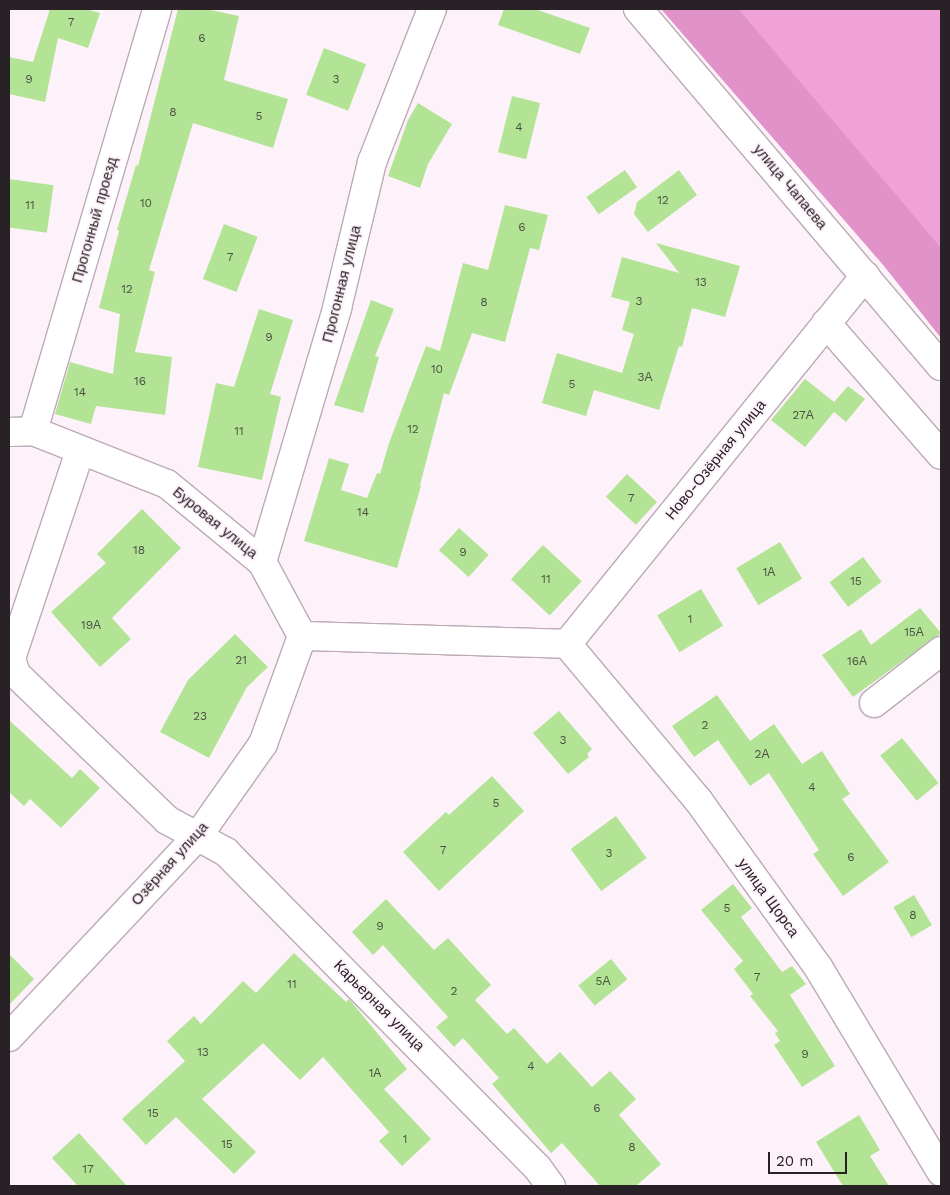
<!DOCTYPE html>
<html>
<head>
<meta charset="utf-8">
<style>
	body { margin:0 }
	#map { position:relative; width:950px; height:1195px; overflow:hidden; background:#fdf2f9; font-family:"Work Sans",sans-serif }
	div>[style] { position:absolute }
	.forest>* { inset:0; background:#e092c9 }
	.water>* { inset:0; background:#f0a1d8 }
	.building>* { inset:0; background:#b3e495; transform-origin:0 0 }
	.roads { filter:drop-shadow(1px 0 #bcaab6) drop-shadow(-1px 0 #bcaab6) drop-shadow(0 1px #bcaab6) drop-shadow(0 -1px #bcaab6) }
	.minor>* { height:28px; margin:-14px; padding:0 14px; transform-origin:14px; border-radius:14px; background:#fff }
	span { translate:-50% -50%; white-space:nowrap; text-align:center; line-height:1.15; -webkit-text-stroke:4px #fdf2f9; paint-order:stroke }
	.number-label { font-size:12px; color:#4b5242 }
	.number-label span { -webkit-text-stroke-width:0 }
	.street-label { font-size:15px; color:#282126 }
	.frame { position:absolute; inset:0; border:10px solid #282126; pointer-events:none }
	.scale { position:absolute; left:768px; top:1152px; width:79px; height:22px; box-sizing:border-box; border:2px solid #282126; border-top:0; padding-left:6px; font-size:15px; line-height:18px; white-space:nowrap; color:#282126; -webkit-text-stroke:4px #fdf2f9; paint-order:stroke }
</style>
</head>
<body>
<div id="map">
	<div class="forest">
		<i style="clip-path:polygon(661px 9px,739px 9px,941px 247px,941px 338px,884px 266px)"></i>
	</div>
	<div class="water">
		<i style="clip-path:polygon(739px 9px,941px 9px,941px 247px,845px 135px)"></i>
	</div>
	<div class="building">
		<i style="clip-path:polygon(50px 9px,86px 9px,100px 13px,88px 48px,58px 38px,45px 102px,9px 94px,9px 57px,33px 62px)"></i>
		<i style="clip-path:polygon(178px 9px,206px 9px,239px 16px,224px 80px,288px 99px,273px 148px,193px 123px,149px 270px,155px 272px,135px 352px,172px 357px,165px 415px,96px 406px,91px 424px,55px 414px,70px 362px,113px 374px,120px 314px,99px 308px,119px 231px,117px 230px,136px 165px,138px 166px)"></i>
		<i style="clip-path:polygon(504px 9px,535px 9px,590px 28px,580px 54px,498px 25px)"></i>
		<i style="left:324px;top:48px;width:45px;height:50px;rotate:21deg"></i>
		<i style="left:512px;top:96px;width:29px;height:58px;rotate:14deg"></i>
		<i style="clip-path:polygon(418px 103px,452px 124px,428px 164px,420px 188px,388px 176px,408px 120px)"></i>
		<i style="left:625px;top:170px;width:21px;height:47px;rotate:55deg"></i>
		<i style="clip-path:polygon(679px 170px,697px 195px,648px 232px,634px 214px,637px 202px)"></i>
		<i style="left:9px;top:179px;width:45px;height:48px;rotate:8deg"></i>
		<i style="clip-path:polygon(505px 205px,548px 215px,539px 250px,530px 248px,505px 342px,472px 333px,449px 395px,444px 393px,420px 485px,421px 486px,397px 568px,304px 541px,329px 458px,349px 464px,341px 490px,367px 498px,377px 473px,380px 474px,389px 443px,426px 346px,440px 351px,463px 263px,488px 270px)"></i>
		<i style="left:224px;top:224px;width:36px;height:59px;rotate:21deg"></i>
		<i style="clip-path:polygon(656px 243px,740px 266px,725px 317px,692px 308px,682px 347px,679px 346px,659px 410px,594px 390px,586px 416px,542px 403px,557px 353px,622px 373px,634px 334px,622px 330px,630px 302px,611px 297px,622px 257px,679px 273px)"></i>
		<i style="clip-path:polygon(371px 300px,394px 309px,375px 356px,379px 357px,363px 413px,334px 405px)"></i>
		<i style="clip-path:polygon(259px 309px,293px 320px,270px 394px,281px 397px,262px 480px,198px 467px,216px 383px,234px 387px)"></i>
		<i style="clip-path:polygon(805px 379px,834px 402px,848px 386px,865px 399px,846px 422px,834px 412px,805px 447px,771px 420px)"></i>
		<i style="left:627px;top:474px;width:41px;height:31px;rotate:43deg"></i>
		<i style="clip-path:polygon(142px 509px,181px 548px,112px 618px,131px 639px,100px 667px,51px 612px,106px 563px,97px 554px)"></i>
		<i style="left:459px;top:528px;width:40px;height:30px;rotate:42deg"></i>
		<i style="left:780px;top:542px;width:43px;height:51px;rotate:59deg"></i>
		<i style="left:543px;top:545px;width:53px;height:47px;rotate:43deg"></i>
		<i style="left:863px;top:557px;width:31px;height:42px;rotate:53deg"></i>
		<i style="left:701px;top:589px;width:43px;height:51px;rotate:59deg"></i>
		<i style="clip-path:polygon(920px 608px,941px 633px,853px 697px,822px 655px,861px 629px,871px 645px)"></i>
		<i style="clip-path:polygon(235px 634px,268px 667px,247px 687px,209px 758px,160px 732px,188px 680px)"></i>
		<i style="clip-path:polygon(717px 695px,750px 741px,774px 724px,802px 764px,822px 751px,850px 794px,842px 799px,889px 862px,843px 896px,813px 854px,819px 850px,769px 773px,750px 786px,718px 740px,694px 757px,672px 726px)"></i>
		<i style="clip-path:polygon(559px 711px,592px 749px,587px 754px,589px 757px,568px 774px,533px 733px)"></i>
		<i style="clip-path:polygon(9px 720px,72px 778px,80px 769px,100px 788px,61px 828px,30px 799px,24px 806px,9px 792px)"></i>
		<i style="left:902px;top:738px;width:58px;height:28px;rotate:51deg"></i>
		<i style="clip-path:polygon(492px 776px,524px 811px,439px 891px,403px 852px,446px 812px,449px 815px)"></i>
		<i style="left:616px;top:816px;width:52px;height:56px;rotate:54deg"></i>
		<i style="clip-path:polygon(733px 884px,752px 908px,741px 917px,782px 972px,792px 966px,806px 984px,790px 995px,835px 1066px,802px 1087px,774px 1045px,780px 1041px,775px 1033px,778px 1031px,750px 996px,753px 994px,734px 969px,743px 961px,701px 910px)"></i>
		<i style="left:914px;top:895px;width:35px;height:24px;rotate:59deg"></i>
		<i style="clip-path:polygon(386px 899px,434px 950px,448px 938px,491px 985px,475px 1000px,507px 1034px,514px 1028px,547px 1064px,560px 1052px,592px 1087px,610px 1071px,636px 1099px,619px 1115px,661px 1164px,636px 1186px,600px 1186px,562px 1143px,551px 1153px,492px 1084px,499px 1078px,463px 1038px,454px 1047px,436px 1027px,448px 1017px,383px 945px,373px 955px,352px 932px)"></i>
		<i style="clip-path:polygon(294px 953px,346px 1002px,349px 999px,407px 1069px,384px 1089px,431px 1139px,402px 1166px,379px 1141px,389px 1132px,323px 1057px,300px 1080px,263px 1043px,202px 1099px,256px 1152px,234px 1174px,176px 1117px,146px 1145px,122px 1119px,185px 1061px,167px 1041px,194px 1016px,201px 1024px,243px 981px,256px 993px)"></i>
		<i style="clip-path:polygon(9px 954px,34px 979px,9px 1005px)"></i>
		<i style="left:611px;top:959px;width:26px;height:42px;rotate:51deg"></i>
		<i style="clip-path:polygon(859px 1115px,880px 1150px,870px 1156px,889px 1186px,843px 1186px,816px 1142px)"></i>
		<i style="clip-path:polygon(79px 1133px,127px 1186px,78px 1186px,52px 1158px)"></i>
	</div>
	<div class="roads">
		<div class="minor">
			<i style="left:638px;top:9px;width:468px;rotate:49.7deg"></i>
			<i style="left:826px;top:323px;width:175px;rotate:48.9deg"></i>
			<i style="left:33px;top:431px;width:440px;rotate:-73.6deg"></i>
			<i style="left:9px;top:432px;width:24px;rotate:-2deg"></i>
			<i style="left:33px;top:431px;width:144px;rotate:21.6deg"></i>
			<i style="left:167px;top:484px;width:123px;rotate:39.4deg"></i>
			<i style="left:262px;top:562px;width:84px;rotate:61.6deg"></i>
			<i style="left:302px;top:636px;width:265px;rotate:1.7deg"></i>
			<i style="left:80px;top:451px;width:218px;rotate:108.4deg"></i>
			<i style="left:11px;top:658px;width:17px;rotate:73deg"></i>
			<i style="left:16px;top:674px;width:210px;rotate:44deg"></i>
			<i style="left:167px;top:820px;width:67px;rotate:28.5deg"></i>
			<i style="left:226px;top:852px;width:443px;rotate:45.4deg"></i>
			<i style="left:537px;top:1167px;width:24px;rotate:54deg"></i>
			<i style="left:262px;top:562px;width:265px;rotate:-73.5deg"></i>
			<i style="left:337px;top:308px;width:150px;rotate:-76.5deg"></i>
			<i style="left:372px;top:162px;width:164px;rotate:-68.6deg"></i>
			<i style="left:567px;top:644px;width:204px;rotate:50deg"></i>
			<i style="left:698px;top:800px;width:206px;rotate:54.3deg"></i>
			<i style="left:818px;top:967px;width:239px;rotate:59deg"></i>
			<i style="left:567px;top:644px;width:474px;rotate:-51deg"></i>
			<i style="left:874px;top:703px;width:85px;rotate:-37.8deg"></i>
			<i style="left:9px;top:1037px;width:276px;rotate:-46.8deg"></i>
			<i style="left:198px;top:836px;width:113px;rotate:-54.8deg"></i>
			<i style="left:263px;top:744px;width:115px;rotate:-70.1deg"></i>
		</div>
	</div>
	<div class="number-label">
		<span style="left:71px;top:23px">7</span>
		<span style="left:202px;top:39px">6</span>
		<span style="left:29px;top:80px">9</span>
		<span style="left:336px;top:80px">3</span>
		<span style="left:173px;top:113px">8</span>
		<span style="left:259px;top:117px">5</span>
		<span style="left:519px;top:128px">4</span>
		<span style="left:663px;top:201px">12</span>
		<span style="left:146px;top:204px">10</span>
		<span style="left:30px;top:206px">11</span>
		<span style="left:522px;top:228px">6</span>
		<span style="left:230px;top:258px">7</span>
		<span style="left:701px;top:283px">13</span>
		<span style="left:127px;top:290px">12</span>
		<span style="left:639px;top:302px">3</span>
		<span style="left:484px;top:303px">8</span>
		<span style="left:269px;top:338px">9</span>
		<span style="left:437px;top:370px">10</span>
		<span style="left:645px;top:378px">3А</span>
		<span style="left:140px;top:382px">16</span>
		<span style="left:572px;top:385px">5</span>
		<span style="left:80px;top:393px">14</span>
		<span style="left:803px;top:416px">27А</span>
		<span style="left:413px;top:430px">12</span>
		<span style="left:239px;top:432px">11</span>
		<span style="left:631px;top:499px">7</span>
		<span style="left:363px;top:513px">14</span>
		<span style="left:139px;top:551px">18</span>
		<span style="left:463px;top:553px">9</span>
		<span style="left:769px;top:573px">1А</span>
		<span style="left:546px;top:580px">11</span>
		<span style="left:856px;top:582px">15</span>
		<span style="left:690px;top:620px">1</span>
		<span style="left:91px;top:626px">19А</span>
		<span style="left:914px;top:633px">15А</span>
		<span style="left:241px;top:661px">21</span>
		<span style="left:857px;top:662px">16А</span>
		<span style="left:200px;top:717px">23</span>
		<span style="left:705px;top:726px">2</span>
		<span style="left:563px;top:741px">3</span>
		<span style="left:762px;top:755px">2А</span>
		<span style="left:812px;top:788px">4</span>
		<span style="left:496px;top:804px">5</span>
		<span style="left:443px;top:851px">7</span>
		<span style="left:609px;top:854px">3</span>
		<span style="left:851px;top:858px">6</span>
		<span style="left:727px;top:909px">5</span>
		<span style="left:913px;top:916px">8</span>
		<span style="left:380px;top:927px">9</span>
		<span style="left:757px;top:978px">7</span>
		<span style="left:603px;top:982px">5А</span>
		<span style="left:292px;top:985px">11</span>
		<span style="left:454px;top:992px">2</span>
		<span style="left:203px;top:1053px">13</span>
		<span style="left:805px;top:1055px">9</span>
		<span style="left:531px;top:1067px">4</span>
		<span style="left:375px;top:1074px">1А</span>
		<span style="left:597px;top:1109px">6</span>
		<span style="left:153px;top:1114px">15</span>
		<span style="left:405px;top:1140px">1</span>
		<span style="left:227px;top:1145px">15</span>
		<span style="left:632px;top:1148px">8</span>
		<span style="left:88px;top:1170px">17</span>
	</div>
	<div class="street-label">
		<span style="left:790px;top:187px;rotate:50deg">улица Чапаева</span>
		<span style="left:95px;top:220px;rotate:-74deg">Прогонный проезд</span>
		<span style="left:342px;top:284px;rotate:-76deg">Прогонная улица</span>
		<span style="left:716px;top:460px;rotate:-51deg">Ново-Озёрная улица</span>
		<span style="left:215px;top:523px;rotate:39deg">Буровая улица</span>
		<span style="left:170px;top:864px;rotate:-48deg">Озёрная улица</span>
		<span style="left:768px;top:898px;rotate:54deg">улица Щорса</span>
		<span style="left:379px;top:1006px;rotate:45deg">Карьерная улица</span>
	</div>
	<div class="frame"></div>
	<div class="scale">20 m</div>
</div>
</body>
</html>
